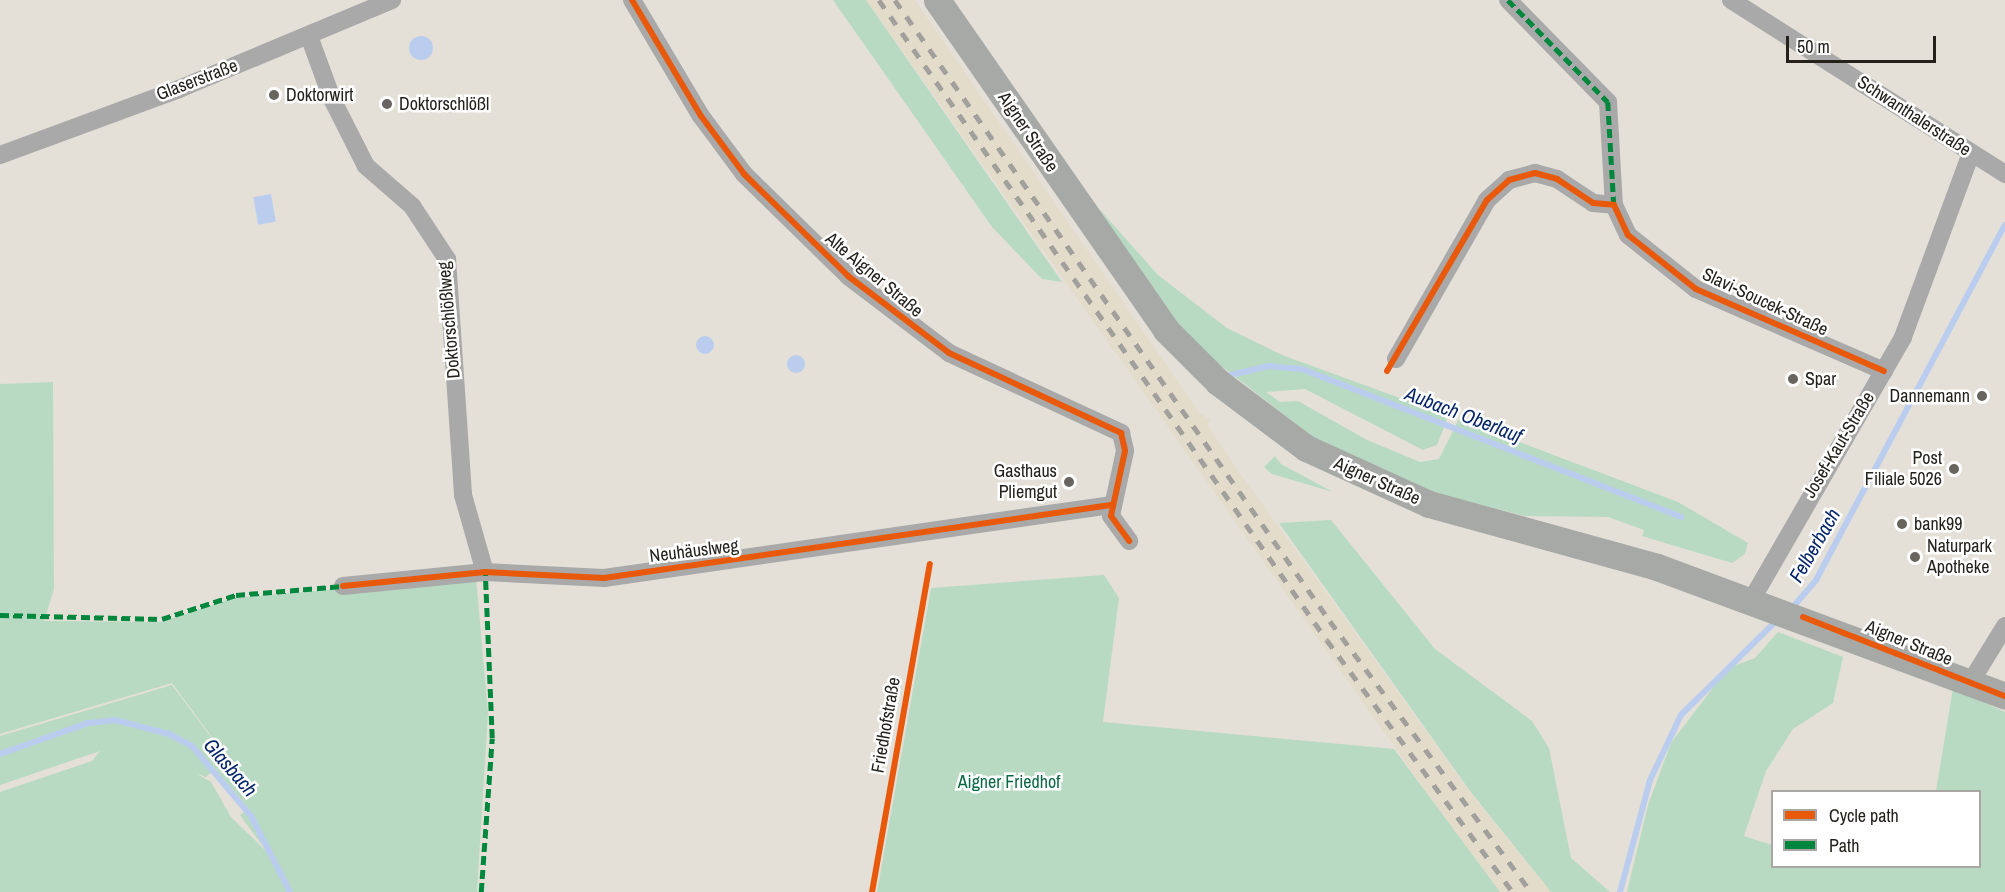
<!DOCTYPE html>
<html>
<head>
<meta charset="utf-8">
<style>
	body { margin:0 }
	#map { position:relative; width:2005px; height:892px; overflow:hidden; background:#e4e0d8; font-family:"Archivo Narrow",sans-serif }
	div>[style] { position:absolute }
	.built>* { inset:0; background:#e3dccb }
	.green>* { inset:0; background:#b8dac2 }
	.water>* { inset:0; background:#bbcdee; transform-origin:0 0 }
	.round { border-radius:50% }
	.stream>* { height:6px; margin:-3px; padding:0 3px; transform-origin:3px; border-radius:3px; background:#bbcdee }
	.minor>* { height:18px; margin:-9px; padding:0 9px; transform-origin:9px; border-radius:9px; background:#a8a9a8 }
	.secondary>* { height:27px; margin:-13.5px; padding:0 13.5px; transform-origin:13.5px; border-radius:13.5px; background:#a7a9a7 }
	.rail>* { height:4.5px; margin-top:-2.25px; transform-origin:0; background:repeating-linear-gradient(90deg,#a2a09d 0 10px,transparent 0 20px) }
	.quiet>* { height:4.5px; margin-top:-2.25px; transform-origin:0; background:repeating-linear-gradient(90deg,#00873e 0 9px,transparent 0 13.5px) }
	.cycleway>* { height:6px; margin:-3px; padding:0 3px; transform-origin:3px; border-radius:3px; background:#e8590c }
	.dots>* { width:16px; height:16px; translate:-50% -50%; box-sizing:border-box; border:3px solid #fff; border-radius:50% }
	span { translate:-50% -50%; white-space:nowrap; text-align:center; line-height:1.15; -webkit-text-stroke:5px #fff; paint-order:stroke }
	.street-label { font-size:18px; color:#25221c }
	.poi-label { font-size:18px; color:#25221c }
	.left { translate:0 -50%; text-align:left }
	.right { translate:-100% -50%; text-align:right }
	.park-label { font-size:18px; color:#0a6842 }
	.water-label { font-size:20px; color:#05256a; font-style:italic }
	.legend { position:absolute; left:1771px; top:790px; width:210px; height:78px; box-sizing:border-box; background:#fff; border:2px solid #a8a7a4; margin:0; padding:8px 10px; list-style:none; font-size:18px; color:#25221c }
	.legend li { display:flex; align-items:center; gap:12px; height:30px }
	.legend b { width:30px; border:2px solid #a8a7a4 }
	.scale { position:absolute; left:1786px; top:36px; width:150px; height:27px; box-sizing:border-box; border:3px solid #25221c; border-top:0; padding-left:8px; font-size:18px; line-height:21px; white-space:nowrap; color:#25221c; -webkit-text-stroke:4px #fff; paint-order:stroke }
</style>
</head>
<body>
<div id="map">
	<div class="built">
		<i style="clip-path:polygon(866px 0,915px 0,1198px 411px,1211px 421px,1207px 424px,1240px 473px,1470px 792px,1551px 892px,1500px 892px,1461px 841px)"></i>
	</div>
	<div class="green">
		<i style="clip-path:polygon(833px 0,866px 0,1062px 282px,1042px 279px,992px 227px)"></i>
		<i style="clip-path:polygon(1093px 202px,1158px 275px,1227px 328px,1282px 355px,1441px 413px,1447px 420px,1437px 445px,1423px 450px,1305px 389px,1266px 392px,1280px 402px,1298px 401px,1367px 440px,1420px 462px,1439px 459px,1459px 419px,1678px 502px,1748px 543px,1745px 554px,1732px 563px,1642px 536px,1644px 530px,1608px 517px,1525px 516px,1437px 494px,1326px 447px,1198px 348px,1158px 301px)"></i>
		<i style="clip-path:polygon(evenodd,53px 382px,54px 589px,44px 621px,161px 622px,234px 598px,476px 577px,488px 713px,477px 892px,0 892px,0 792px,92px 761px,100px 751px,0 785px,0 736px,172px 685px,275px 823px,172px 683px,0 734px,0 384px,53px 382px,215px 769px,249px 809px,240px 815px,267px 852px,231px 817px,211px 782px,197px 774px,206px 777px,215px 769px)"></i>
		<i style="clip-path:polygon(1275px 456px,1281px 464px,1333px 492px,1272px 474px,1264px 467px)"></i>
		<i style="clip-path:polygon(1331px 520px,1435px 649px,1532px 721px,1549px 748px,1571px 858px,1610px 892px,1551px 892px,1470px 791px,1279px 523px)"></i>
		<i style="clip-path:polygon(1104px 575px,1119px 598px,1103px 722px,1394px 749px,1500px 892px,877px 892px,931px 588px)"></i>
		<i style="clip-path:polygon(1778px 632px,1843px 657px,1833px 703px,1793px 729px,1766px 771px,1744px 836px,1772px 845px,1772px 866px,1980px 866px,1980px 792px,1936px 791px,1953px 688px,2005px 712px,2005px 892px,1627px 892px,1648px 805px,1671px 743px,1728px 668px,1755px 658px)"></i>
	</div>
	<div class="water">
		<i class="round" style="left:409px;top:36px;width:24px;height:24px"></i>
		<i style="left:271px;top:194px;width:28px;height:18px;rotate:80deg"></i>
		<i class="round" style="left:696px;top:336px;width:18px;height:18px"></i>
		<i class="round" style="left:787px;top:355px;width:18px;height:18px"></i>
	</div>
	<div class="stream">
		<i style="left:1223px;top:377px;width:46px;rotate:-13.7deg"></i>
		<i style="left:1268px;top:366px;width:34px;rotate:5deg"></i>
		<i style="left:1302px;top:369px;width:407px;rotate:21.3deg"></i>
		<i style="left:1792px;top:608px;width:37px;rotate:-49deg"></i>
		<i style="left:1816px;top:580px;width:402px;rotate:-62deg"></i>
		<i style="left:0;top:754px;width:93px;rotate:-19.4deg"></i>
		<i style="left:88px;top:723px;width:27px;rotate:-6deg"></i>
		<i style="left:115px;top:720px;width:56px;rotate:14.5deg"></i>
		<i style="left:169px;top:734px;width:26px;rotate:28deg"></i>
		<i style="left:192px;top:746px;width:92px;rotate:49.9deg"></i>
		<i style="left:251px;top:816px;width:85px;rotate:62.8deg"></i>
		<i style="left:1620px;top:892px;width:116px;rotate:-75deg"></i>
		<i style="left:1650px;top:780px;width:72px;rotate:-64.5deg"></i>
		<i style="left:1681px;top:715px;width:135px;rotate:-44.7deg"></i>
	</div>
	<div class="minor">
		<i style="left:632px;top:0;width:135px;rotate:59.3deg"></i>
		<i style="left:701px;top:116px;width:72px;rotate:53.4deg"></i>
		<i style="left:744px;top:174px;width:146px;rotate:44.4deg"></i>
		<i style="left:848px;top:276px;width:127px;rotate:37.3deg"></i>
		<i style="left:949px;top:353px;width:190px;rotate:24.9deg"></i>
		<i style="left:1121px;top:433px;width:18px;rotate:77deg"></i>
		<i style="left:1125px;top:451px;width:66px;rotate:102.2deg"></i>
		<i style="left:1111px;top:516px;width:31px;rotate:54deg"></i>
		<i style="left:1508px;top:0;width:143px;rotate:45.6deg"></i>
		<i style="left:1608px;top:102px;width:103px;rotate:86.7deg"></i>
		<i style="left:1731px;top:0;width:325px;rotate:32.4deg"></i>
		<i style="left:309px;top:36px;width:67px;rotate:69.9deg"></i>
		<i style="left:332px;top:99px;width:75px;rotate:63.1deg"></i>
		<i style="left:366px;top:166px;width:61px;rotate:41deg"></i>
		<i style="left:412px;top:206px;width:64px;rotate:56.6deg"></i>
		<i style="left:447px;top:259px;width:237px;rotate:86.1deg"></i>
		<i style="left:463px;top:495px;width:80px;rotate:74.1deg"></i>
		<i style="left:0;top:155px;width:191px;rotate:-20.2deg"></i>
		<i style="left:179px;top:89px;width:231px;rotate:-22.7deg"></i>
		<i style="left:1396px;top:359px;width:183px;rotate:-60.2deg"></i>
		<i style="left:1487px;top:200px;width:30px;rotate:-42deg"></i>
		<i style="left:1509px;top:180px;width:27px;rotate:-15deg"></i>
		<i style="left:1535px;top:173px;width:23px;rotate:15deg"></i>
		<i style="left:1557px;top:179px;width:43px;rotate:33.7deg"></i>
		<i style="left:1593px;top:203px;width:21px;rotate:5deg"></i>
		<i style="left:1614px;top:205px;width:33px;rotate:65deg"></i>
		<i style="left:1628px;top:235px;width:87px;rotate:38.5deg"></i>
		<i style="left:1696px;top:289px;width:205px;rotate:23.6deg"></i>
		<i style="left:343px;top:586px;width:143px;rotate:-5.6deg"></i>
		<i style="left:485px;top:572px;width:119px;rotate:2.9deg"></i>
		<i style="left:604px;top:578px;width:512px;rotate:-8.19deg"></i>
		<i style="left:1752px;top:599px;width:302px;rotate:-60deg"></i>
		<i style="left:1903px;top:337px;width:196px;rotate:-69.7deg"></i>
		<i style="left:1970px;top:683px;width:67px;rotate:-58.4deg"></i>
	</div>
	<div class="secondary">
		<i style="left:937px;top:0;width:402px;rotate:55.2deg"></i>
		<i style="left:1166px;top:330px;width:74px;rotate:45deg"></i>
		<i style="left:1218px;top:382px;width:110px;rotate:36.9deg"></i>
		<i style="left:1306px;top:448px;width:135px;rotate:24.5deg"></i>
		<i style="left:1429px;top:504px;width:237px;rotate:15.4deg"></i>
		<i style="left:1657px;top:567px;width:371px;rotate:20.3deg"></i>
	</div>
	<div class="rail">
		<i style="left:879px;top:0;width:781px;rotate:55.01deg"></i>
		<i style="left:1327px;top:640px;width:313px;rotate:53.6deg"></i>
		<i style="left:895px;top:0;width:758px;rotate:54.99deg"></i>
		<i style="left:1330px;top:621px;width:337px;rotate:53.4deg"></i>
	</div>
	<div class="quiet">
		<i style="left:1508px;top:0;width:143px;rotate:45.6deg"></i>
		<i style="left:1608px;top:102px;width:103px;rotate:86.7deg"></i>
		<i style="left:0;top:615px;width:162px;rotate:1.4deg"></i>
		<i style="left:162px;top:619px;width:78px;rotate:-18deg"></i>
		<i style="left:236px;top:595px;width:107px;rotate:-4.8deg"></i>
		<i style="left:481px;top:892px;width:154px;rotate:-85.9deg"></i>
		<i style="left:492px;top:738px;width:166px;rotate:-92.4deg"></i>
	</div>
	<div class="cycleway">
		<i style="left:632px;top:0;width:135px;rotate:59.3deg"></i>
		<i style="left:701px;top:116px;width:72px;rotate:53.4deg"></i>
		<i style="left:744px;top:174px;width:146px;rotate:44.4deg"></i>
		<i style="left:848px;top:276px;width:127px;rotate:37.3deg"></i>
		<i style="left:949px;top:353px;width:190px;rotate:24.9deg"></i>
		<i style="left:1121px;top:433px;width:18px;rotate:77deg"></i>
		<i style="left:1125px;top:451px;width:66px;rotate:102.2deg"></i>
		<i style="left:1111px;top:516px;width:31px;rotate:54deg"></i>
		<i style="left:1387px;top:371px;width:198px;rotate:-59.7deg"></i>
		<i style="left:1487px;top:200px;width:30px;rotate:-42deg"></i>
		<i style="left:1509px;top:180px;width:27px;rotate:-15deg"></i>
		<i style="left:1535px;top:173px;width:23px;rotate:15deg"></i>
		<i style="left:1557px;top:179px;width:43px;rotate:33.7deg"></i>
		<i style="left:1593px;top:203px;width:21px;rotate:5deg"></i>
		<i style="left:1614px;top:205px;width:33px;rotate:65deg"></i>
		<i style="left:1628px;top:235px;width:87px;rotate:38.5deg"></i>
		<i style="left:1696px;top:289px;width:205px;rotate:23.6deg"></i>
		<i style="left:343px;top:586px;width:143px;rotate:-5.6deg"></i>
		<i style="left:485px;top:572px;width:119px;rotate:2.9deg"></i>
		<i style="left:604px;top:578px;width:512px;rotate:-8.19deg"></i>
		<i style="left:1803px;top:617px;width:217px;rotate:21.4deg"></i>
		<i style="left:872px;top:892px;width:333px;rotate:-80deg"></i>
	</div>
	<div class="dots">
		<i style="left:274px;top:95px;background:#68645e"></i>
		<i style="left:387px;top:104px;background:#68645e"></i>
		<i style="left:1793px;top:379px;background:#68645e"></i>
		<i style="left:1982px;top:396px;background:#68645e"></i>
		<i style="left:1954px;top:469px;background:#68645e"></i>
		<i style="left:1069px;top:482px;background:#68645e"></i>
		<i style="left:1902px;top:524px;background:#68645e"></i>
		<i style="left:1915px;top:557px;background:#68645e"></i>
	</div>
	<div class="street-label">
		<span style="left:197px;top:80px;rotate:-21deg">Glaserstraße</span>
		<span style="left:1914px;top:116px;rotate:33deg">Schwanthalerstraße</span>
		<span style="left:1028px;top:132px;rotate:56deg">Aigner Straße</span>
		<span style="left:874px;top:275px;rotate:40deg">Alte Aigner Straße</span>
		<span style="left:1765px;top:302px;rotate:25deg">Slavi-Soucek-Straße</span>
		<span style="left:449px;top:320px;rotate:-95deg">Doktorschlößlweg</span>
		<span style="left:1839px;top:445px;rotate:-59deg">Josef-Kaut-Straße</span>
		<span style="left:1377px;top:481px;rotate:24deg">Aigner Straße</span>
		<span style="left:694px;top:551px;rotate:-7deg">Neuhäuslweg</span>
		<span style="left:1909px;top:643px;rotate:22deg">Aigner Straße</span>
		<span style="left:886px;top:725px;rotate:-80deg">Friedhofstraße</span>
	</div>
	<div class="poi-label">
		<span class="left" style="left:286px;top:95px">Doktorwirt</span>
		<span class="left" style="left:399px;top:104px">Doktorschlößl</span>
		<span class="left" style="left:1805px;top:379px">Spar</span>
		<span class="right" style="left:1970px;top:396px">Dannemann</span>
		<span class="right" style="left:1942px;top:469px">Post<br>Filiale 5026</span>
		<span class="right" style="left:1057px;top:482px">Gasthaus<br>Pliemgut</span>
		<span class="left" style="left:1914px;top:524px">bank99</span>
		<span class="left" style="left:1927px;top:557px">Naturpark<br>Apotheke</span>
	</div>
	<div class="park-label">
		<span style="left:1009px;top:782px">Aigner Friedhof</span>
	</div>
	<div class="water-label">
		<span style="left:1464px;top:414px;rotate:21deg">Aubach Oberlauf</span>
		<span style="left:1814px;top:545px;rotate:-60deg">Felberbach</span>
		<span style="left:231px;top:767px;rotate:49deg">Glasbach</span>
	</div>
	<ul class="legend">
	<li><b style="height:8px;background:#e8590c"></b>Cycle path</li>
	<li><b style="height:8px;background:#00873e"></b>Path</li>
	</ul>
	<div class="scale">50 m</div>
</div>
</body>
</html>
